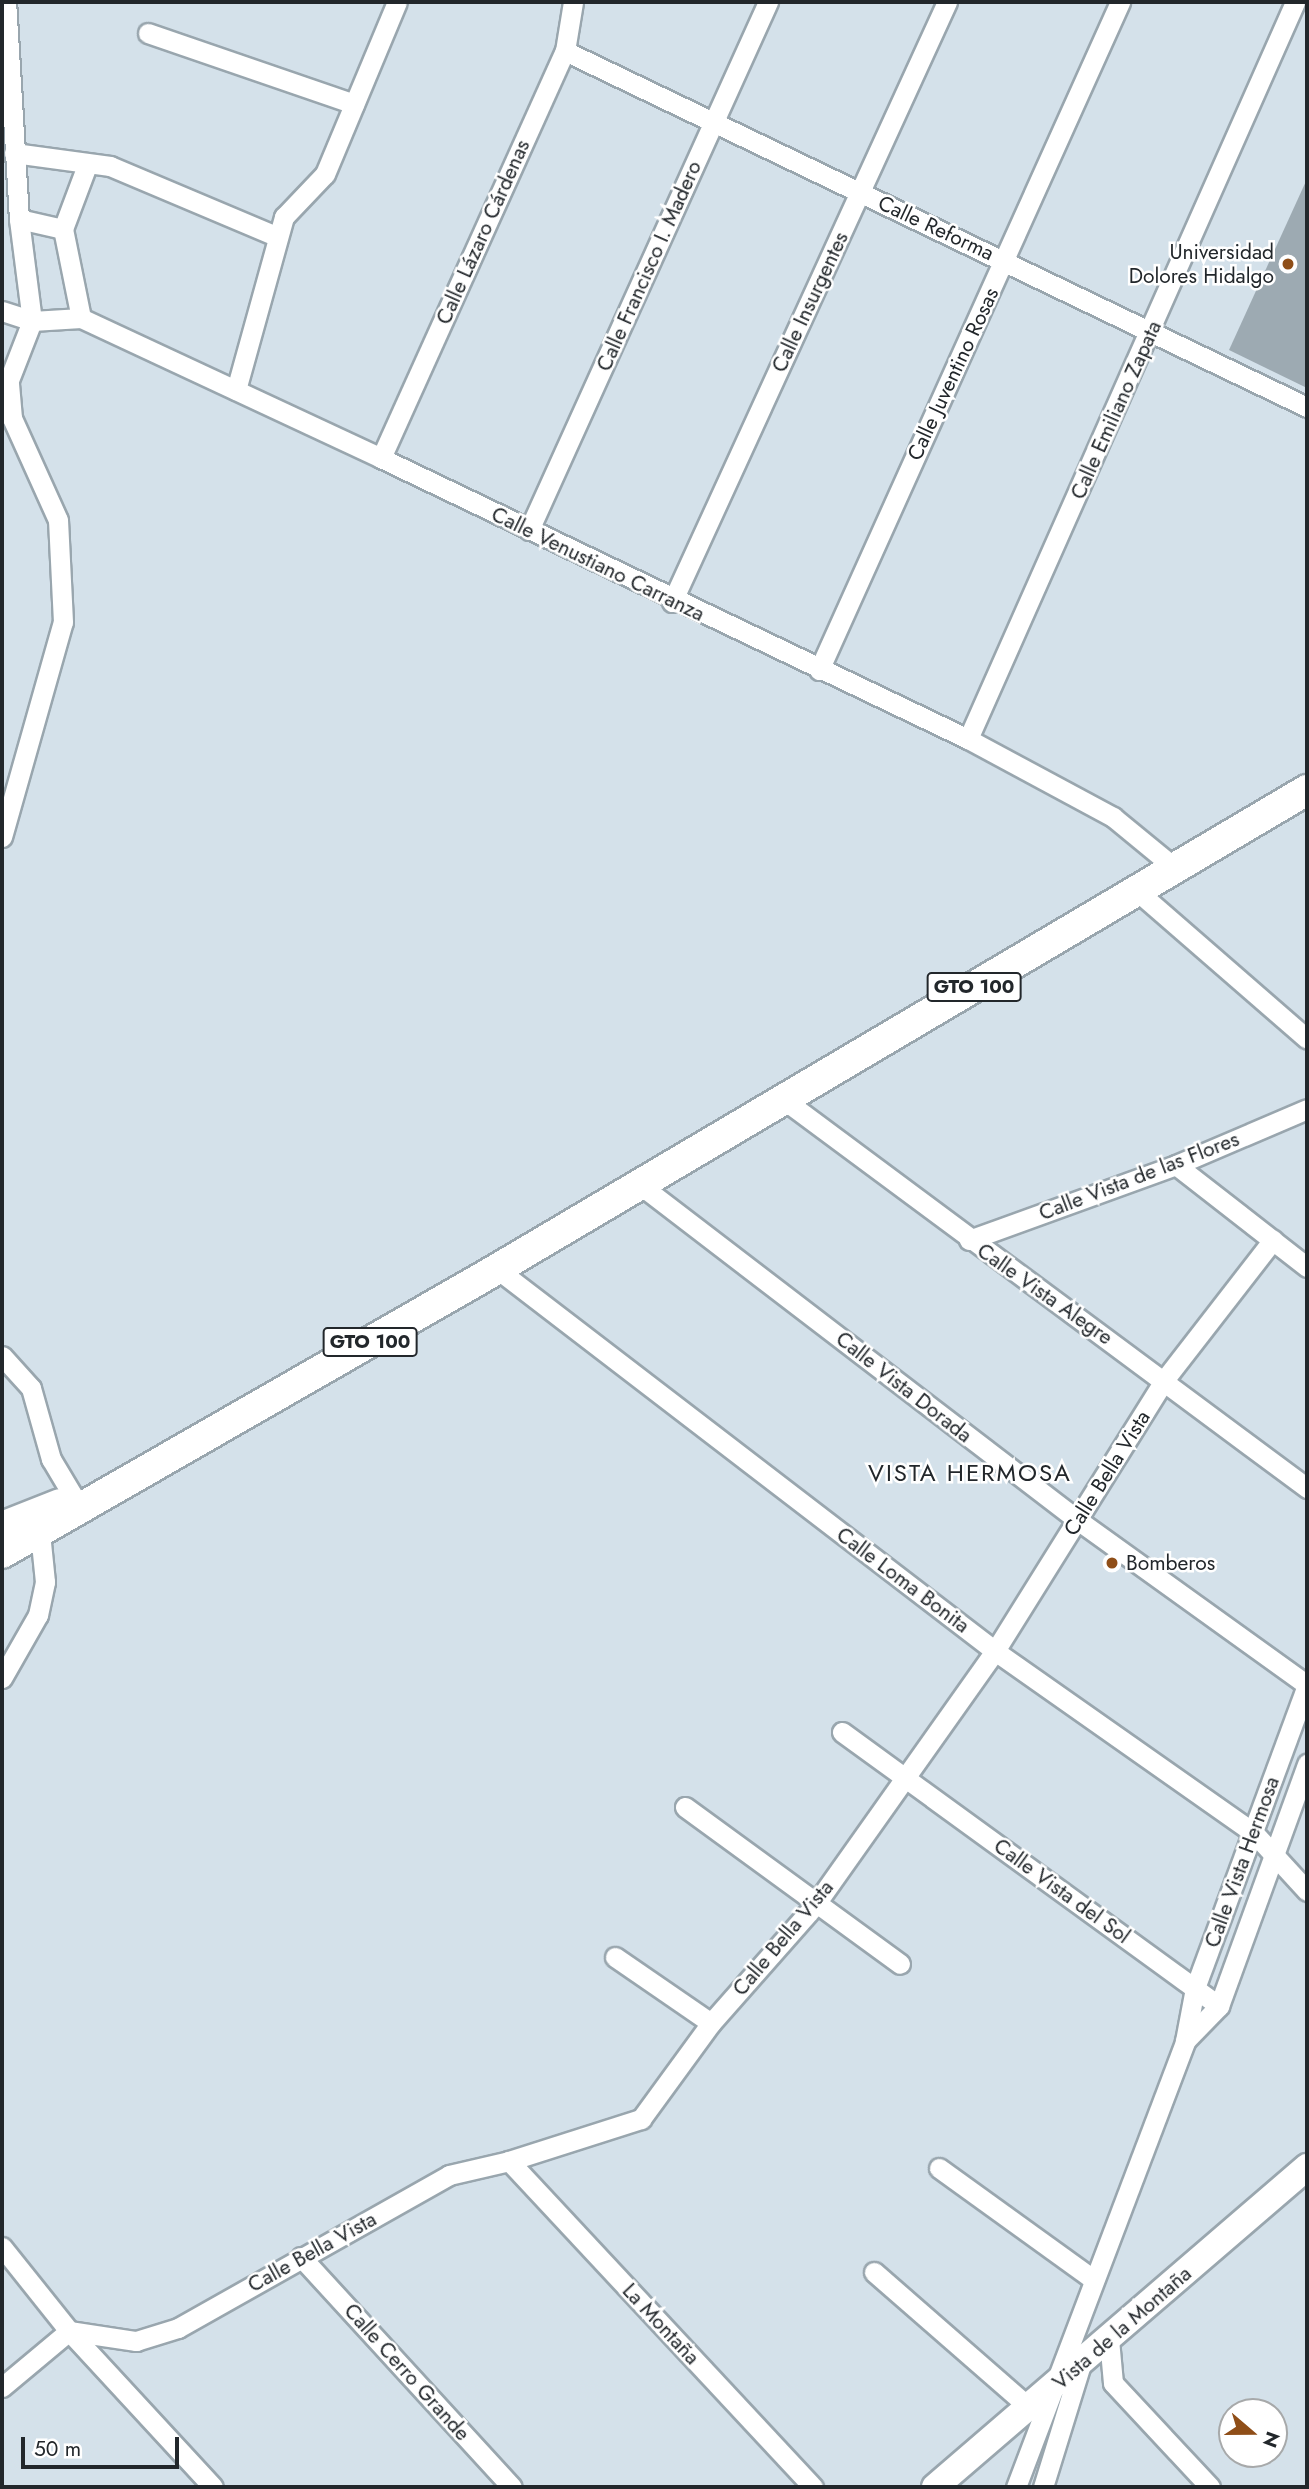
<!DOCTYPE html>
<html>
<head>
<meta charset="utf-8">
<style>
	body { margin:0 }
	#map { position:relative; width:1309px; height:2489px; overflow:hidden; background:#d4e1ea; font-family:Jost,sans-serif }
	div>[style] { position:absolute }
	.building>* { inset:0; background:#9daab2 }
	.roads { filter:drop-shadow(2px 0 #99a6ae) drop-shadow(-2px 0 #99a6ae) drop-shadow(0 2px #99a6ae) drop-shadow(0 -2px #99a6ae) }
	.street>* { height:19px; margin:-9.5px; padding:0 9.5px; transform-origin:9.5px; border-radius:9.5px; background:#fff }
	.secondary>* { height:26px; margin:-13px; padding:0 13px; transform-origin:13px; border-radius:13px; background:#fff }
	.primary>* { height:30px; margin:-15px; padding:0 15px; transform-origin:15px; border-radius:15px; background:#fff }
	.dots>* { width:19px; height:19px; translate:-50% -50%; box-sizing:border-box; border:4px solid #fff; border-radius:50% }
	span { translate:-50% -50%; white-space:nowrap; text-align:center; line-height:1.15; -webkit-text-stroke:5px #fff; paint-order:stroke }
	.shield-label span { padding:2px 5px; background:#fff; border:2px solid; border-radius:5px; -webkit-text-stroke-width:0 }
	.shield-label { font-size:19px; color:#22272b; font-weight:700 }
	.street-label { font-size:21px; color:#22272b }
	.poi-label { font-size:21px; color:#22272b }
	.right { translate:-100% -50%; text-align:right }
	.left { translate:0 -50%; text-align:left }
	.quarter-label { font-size:24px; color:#22272b; letter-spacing:2px }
	.frame { position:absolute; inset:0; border:4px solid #22272b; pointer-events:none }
	.north { position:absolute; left:1218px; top:2398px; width:70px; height:70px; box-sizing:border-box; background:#fff; border:2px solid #a7a9aa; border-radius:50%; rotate:110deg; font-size:19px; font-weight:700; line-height:28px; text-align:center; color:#22272b }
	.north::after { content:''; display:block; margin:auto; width:24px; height:32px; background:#8f4e18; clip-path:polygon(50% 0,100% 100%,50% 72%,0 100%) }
	.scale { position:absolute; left:21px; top:2437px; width:158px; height:32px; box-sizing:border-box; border:4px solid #22272b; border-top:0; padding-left:9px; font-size:21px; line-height:24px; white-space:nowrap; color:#22272b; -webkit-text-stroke:5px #fff; paint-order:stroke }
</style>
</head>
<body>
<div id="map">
	<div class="building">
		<i style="clip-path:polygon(1307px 179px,1307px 388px,1229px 350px)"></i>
	</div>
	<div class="roads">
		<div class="street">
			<i style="left:148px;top:33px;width:218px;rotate:19deg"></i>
			<i style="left:565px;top:51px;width:823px;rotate:25.63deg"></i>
			<i style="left:14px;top:153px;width:97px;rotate:7.7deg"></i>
			<i style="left:110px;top:166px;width:182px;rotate:22.9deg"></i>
			<i style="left:19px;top:219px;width:45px;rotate:12.8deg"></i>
			<i style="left:2px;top:311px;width:32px;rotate:18deg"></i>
			<i style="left:32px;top:321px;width:49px;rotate:-3.5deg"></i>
			<i style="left:81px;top:318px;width:331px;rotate:25deg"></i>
			<i style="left:381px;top:458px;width:651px;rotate:25.58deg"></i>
			<i style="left:968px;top:739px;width:165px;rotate:28.3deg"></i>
			<i style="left:1113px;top:817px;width:80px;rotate:39.4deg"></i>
			<i style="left:81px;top:318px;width:91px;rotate:-101.4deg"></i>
			<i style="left:63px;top:229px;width:68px;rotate:-69.4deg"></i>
			<i style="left:236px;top:390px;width:180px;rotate:-74.5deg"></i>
			<i style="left:284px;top:217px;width:59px;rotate:-46.4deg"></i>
			<i style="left:325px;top:174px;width:186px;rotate:-67.3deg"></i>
			<i style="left:381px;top:458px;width:447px;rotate:-65.7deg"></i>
			<i style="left:565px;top:51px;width:50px;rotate:-80.7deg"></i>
			<i style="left:529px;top:530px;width:580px;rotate:-65.65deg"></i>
			<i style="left:672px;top:602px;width:660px;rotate:-65.38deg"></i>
			<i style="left:819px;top:670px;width:733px;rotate:-65.74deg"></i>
			<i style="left:968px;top:739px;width:806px;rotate:-66.07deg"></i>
			<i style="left:2px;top:837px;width:223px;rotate:-74.2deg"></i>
			<i style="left:63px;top:622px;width:102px;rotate:-92.8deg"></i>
			<i style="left:58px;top:520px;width:112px;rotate:-114.3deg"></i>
			<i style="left:12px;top:418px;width:38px;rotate:-95deg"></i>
			<i style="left:9px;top:380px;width:63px;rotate:-68.7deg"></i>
			<i style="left:32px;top:321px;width:103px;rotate:-97.3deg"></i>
			<i style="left:19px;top:219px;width:217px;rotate:-93.4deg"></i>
			<i style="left:1137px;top:891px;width:225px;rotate:41deg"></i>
			<i style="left:783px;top:1099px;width:653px;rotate:36.59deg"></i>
			<i style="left:1176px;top:1165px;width:166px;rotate:37.9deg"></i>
			<i style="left:639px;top:1184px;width:554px;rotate:37.45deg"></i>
			<i style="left:1079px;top:1521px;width:281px;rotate:35.7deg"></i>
			<i style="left:969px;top:1240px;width:220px;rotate:-19.9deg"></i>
			<i style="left:1176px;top:1165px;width:142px;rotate:-23.1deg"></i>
			<i style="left:497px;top:1269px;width:628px;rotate:37.49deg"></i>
			<i style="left:995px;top:1651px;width:315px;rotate:35.1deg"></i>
			<i style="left:1253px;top:1832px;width:80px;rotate:47.5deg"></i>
			<i style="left:2px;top:1356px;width:43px;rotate:47.8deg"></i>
			<i style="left:31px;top:1388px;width:74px;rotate:74.3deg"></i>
			<i style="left:51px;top:1459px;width:61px;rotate:59.2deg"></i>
			<i style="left:2px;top:1678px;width:73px;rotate:-60.3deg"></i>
			<i style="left:38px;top:1615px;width:34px;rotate:-78deg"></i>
			<i style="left:45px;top:1582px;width:49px;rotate:-95.8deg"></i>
			<i style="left:842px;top:1732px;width:466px;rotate:36deg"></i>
			<i style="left:685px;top:1807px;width:266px;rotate:36.1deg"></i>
			<i style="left:615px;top:1957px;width:116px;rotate:34.5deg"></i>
			<i style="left:1185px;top:2041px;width:49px;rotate:-45.8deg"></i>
			<i style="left:1219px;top:2006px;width:258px;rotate:-70deg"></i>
			<i style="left:509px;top:2161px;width:446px;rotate:47deg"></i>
			<i style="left:939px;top:2168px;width:190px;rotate:35.8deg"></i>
			<i style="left:2px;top:2247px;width:107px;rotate:51.4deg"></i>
			<i style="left:69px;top:2331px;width:212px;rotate:47.3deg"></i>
			<i style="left:301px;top:2257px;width:312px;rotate:47.5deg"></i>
			<i style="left:874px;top:2272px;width:207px;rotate:41.1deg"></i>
			<i style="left:1109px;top:2339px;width:44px;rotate:84.8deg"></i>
			<i style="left:1113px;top:2383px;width:142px;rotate:47deg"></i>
			<i style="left:2px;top:2387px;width:87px;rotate:-39.9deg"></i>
			<i style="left:69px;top:2331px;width:68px;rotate:8.5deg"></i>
			<i style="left:136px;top:2341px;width:44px;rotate:-17.2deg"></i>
			<i style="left:178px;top:2328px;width:311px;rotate:-29.4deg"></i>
			<i style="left:449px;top:2175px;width:62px;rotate:-13.1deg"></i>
			<i style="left:509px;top:2161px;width:139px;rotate:-17.7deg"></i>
			<i style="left:641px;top:2119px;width:119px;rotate:-53.9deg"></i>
			<i style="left:711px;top:2023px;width:157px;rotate:-48.6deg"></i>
			<i style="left:815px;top:1905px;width:311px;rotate:-54.7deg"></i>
			<i style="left:995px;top:1651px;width:321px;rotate:-58deg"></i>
			<i style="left:1165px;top:1379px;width:176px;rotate:-52.2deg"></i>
			<i style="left:1016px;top:2487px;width:477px;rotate:-69.2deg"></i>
			<i style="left:1185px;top:2041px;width:54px;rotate:-79.3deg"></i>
			<i style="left:1195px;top:1988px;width:322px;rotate:-69.7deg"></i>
			<i style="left:1043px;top:2487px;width:135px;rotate:-72.8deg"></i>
		</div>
		<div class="secondary">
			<i style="left:935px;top:2487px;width:491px;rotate:-40.7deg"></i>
		</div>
		<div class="primary">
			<i style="left:2px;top:1527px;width:62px;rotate:-21.6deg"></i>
			<i style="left:2px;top:1553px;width:571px;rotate:-29.84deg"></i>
			<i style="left:497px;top:1269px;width:941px;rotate:-30.6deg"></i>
		</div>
	</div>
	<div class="dots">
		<i style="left:1288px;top:264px;background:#8f4e18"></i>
		<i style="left:1112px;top:1563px;background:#8f4e18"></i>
	</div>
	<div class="shield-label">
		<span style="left:974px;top:987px">GTO 100</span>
		<span style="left:370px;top:1342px">GTO 100</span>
	</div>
	<div class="street-label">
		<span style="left:936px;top:228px;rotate:25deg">Calle Reforma</span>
		<span style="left:483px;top:232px;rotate:-66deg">Calle Lázaro Cárdenas</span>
		<span style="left:649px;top:266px;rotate:-66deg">Calle Francisco I. Madero</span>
		<span style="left:810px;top:302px;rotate:-65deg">Calle Insurgentes</span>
		<span style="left:953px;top:374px;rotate:-65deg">Calle Juventino Rosas</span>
		<span style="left:1116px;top:410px;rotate:-66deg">Calle Emiliano Zapata</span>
		<span style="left:598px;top:564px;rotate:26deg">Calle Venustiano Carranza</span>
		<span style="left:1139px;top:1176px;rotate:-21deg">Calle Vista de las Flores</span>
		<span style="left:1045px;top:1294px;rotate:35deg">Calle Vista Alegre</span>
		<span style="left:904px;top:1387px;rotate:38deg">Calle Vista Dorada</span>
		<span style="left:1107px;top:1473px;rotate:-58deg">Calle Bella Vista</span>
		<span style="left:903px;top:1580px;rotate:37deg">Calle Loma Bonita</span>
		<span style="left:1242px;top:1862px;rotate:-70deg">Calle Vista Hermosa</span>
		<span style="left:1062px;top:1891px;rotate:36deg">Calle Vista del Sol</span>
		<span style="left:783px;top:1938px;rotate:-50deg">Calle Bella Vista</span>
		<span style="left:312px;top:2252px;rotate:-29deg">Calle Bella Vista</span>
		<span style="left:661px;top:2324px;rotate:47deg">La Montaña</span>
		<span style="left:1122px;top:2328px;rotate:-41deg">Vista de la Montaña</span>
		<span style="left:407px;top:2372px;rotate:48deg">Calle Cerro Grande</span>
	</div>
	<div class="poi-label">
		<span class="right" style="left:1274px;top:264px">Universidad<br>Dolores Hidalgo</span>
		<span class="left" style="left:1126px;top:1563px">Bomberos</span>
	</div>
	<div class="quarter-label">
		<span style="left:970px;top:1473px">VISTA HERMOSA</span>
	</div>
	<div class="frame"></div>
	<div class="north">N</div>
	<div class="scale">50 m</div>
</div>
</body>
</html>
